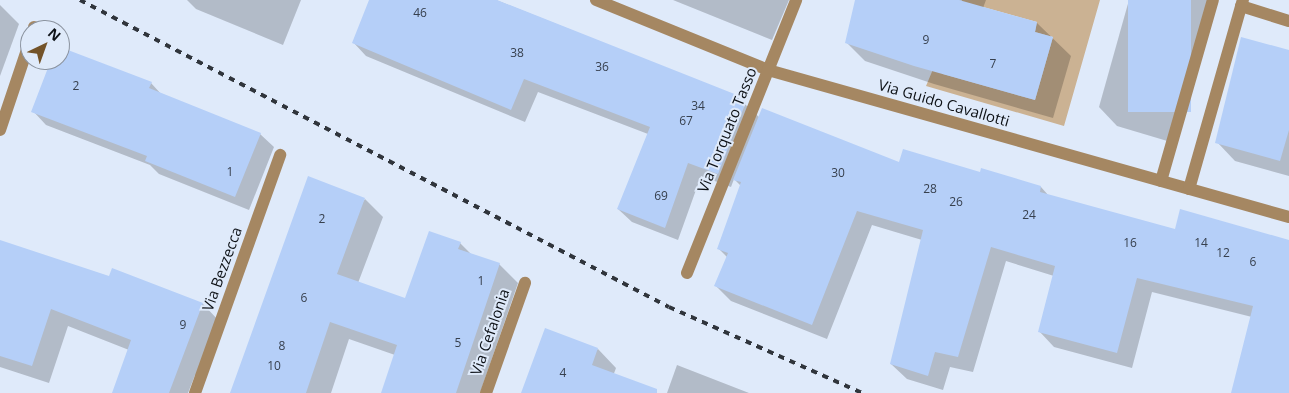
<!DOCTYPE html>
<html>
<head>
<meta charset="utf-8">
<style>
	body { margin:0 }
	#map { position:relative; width:1289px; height:393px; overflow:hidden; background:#dfeafa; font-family:"Open Sans",sans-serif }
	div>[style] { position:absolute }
	.green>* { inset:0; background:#cbb293 }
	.shadow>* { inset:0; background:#0003 }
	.building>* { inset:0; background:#b5cff8; transform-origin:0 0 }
	.minor>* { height:12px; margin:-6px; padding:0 6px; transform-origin:6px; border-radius:6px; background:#a58762 }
	.rail>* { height:4px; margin-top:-2px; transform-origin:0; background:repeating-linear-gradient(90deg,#30353c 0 6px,transparent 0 12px) }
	span { translate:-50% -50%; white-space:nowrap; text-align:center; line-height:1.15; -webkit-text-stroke:4px #dfeafa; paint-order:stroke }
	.number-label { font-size:12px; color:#37404e }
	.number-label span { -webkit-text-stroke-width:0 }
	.street-label { font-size:15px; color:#0d1116 }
	.north { position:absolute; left:20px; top:20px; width:50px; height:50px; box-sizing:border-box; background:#dfeafa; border:1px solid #8b939f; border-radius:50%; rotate:42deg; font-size:14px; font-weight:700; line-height:20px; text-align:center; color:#0d1116 }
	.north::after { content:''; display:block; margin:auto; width:18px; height:22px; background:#735329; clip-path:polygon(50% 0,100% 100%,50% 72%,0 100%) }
</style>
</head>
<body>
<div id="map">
	<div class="green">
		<i style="clip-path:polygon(evenodd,962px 0,1100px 0,1064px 126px,926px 86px,962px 0,983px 7px,1037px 22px,1035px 32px,1053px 37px,1035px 100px,943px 74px,959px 16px,983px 7px)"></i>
	</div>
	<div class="shadow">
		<i style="clip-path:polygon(187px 0,301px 0,283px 45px,196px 9px)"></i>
		<i style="clip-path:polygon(371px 0,496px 0,736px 96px,759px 117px,900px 164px,981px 173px,982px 170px,1041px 187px,1049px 196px,1176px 230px,1289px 241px,1289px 393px,1233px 393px,1252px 317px,1152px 292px,1132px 368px,1054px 347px,1039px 331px,1054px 276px,1006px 261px,973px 372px,950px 367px,943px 390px,907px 379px,891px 364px,922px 240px,872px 225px,827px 339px,731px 301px,716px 286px,727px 257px,718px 248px,741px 186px,734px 179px,731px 187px,701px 176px,678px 240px,632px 222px,618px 209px,648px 134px,538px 92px,525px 122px,366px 56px,353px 42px)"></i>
		<i style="clip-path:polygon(673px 0,789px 0,772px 40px)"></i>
		<i style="clip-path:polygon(856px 0,986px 0,983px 8px,1037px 23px,1071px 56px,1053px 118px,934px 84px,865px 61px,846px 42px)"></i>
		<i style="clip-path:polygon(1129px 0,1215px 0,1174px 143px,1117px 126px,1099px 107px)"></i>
		<i style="clip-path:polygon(0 5px,19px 24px,0 76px)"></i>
		<i style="clip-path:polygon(60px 48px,151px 83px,162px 95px,260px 134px,274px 147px,249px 210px,159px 174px,150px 165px,46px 125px,33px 111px,52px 60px,60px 60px)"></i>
		<i style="clip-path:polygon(1289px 52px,1289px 176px,1235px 161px,1217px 142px)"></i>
		<i style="clip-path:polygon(365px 199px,383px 217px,358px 283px,406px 300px,460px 243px,471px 254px,499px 264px,518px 283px,480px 393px,382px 393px,395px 355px,349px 339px,331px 393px,231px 393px)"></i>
		<i style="clip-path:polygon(0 242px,110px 278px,113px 270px,203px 304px,220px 322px,199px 377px,195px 375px,188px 393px,113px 393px,129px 350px,68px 326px,49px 383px,0 367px)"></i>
		<i style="clip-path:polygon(598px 349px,616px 368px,613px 376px,630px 393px,526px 393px)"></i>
		<i style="clip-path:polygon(677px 365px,749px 393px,667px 393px)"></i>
	</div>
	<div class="building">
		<i style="clip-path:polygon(369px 0,497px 0,737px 95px,736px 98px,746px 102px,718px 174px,688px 163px,665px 228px,617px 209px,650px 127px,524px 79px,511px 110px,352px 43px)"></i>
		<i style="clip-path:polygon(855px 0,959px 0,1037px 22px,1035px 32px,1053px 37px,1035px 100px,914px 66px,845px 43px)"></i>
		<i style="left:1128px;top:0;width:63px;height:112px"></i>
		<i style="clip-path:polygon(1241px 37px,1289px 50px,1289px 130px,1280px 161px,1215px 143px)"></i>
		<i style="clip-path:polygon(60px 47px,152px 82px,149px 88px,261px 133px,235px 197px,145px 161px,147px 156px,31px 112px,51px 60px,60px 60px)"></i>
		<i style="clip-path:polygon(762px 108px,899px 162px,903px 149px,980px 172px,981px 168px,1041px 186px,1040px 192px,1175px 229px,1180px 209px,1289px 240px,1289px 393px,1231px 393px,1253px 306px,1137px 278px,1117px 353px,1038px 332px,1055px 266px,991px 247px,958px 357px,935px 352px,928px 376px,890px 364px,923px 230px,857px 211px,812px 325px,714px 286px,728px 253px,717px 249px,741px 182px,733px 180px)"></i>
		<i style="clip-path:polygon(308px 176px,365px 198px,337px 274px,405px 298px,429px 231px,461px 242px,458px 249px,500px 263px,456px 393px,381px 393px,397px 345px,330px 322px,306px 393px,230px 393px)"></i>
		<i style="clip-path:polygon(0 240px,109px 276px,112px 268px,203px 303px,169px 393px,112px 393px,131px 340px,51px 309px,32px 366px,0 356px)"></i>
		<i style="clip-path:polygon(545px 328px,598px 348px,592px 365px,657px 389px,657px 393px,521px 393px)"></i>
	</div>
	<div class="minor">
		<i style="left:596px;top:0;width:186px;rotate:22.1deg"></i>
		<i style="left:768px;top:70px;width:541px;rotate:15.76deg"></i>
		<i style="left:1241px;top:6px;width:50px;rotate:17.4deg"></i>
		<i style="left:34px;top:30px;width:3px;rotate:-90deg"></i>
		<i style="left:0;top:130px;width:94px;rotate:-71.4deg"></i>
		<i style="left:1161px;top:181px;width:188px;rotate:-74deg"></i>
		<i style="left:1189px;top:189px;width:197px;rotate:-74.1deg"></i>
		<i style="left:687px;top:273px;width:294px;rotate:-68.2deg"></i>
		<i style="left:195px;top:393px;width:253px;rotate:-70.3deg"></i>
		<i style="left:486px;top:393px;width:117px;rotate:-70.5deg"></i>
	</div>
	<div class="rail">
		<i style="left:80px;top:0;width:664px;rotate:27.53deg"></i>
		<i style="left:669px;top:307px;width:211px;rotate:24deg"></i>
	</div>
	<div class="number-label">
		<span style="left:420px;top:13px">46</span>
		<span style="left:926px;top:40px">9</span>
		<span style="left:517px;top:53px">38</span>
		<span style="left:993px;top:64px">7</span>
		<span style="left:602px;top:67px">36</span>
		<span style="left:76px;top:86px">2</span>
		<span style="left:698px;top:106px">34</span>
		<span style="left:686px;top:121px">67</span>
		<span style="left:230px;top:172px">1</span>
		<span style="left:838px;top:173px">30</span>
		<span style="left:930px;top:189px">28</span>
		<span style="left:661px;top:196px">69</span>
		<span style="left:956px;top:202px">26</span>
		<span style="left:1029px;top:215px">24</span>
		<span style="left:322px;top:219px">2</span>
		<span style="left:1130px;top:243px">16</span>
		<span style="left:1201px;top:243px">14</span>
		<span style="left:1223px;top:253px">12</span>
		<span style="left:1253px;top:262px">6</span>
		<span style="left:481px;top:281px">1</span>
		<span style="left:304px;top:298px">6</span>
		<span style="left:183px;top:325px">9</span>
		<span style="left:458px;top:343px">5</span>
		<span style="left:282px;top:346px">8</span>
		<span style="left:274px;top:366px">10</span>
		<span style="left:563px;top:373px">4</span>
	</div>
	<div class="street-label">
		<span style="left:944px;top:103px;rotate:16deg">Via Guido Cavallotti</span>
		<span style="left:727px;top:130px;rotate:-68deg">Via Torquato Tasso</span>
		<span style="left:222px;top:269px;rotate:-70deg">Via Bezzecca</span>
		<span style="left:490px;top:332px;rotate:-71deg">Via Cefalonia</span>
	</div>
	<div class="north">N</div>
</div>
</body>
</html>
